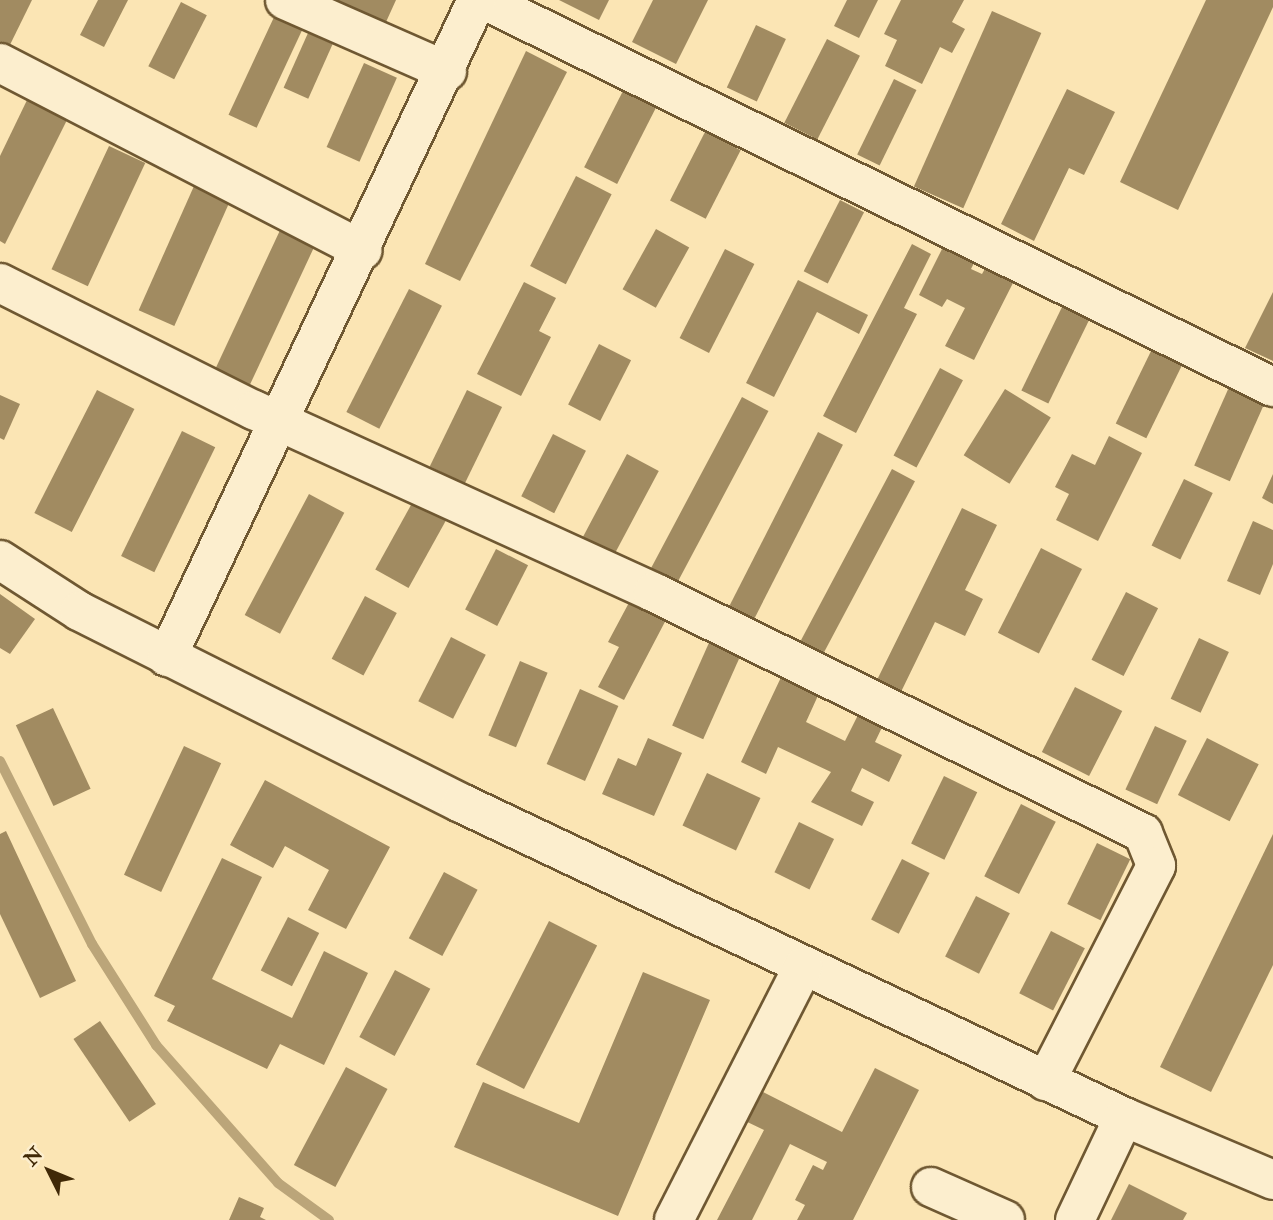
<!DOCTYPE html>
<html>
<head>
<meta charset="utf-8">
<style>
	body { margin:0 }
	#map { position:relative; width:1273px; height:1220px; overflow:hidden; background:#fbe5b4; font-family:"IM FELL Double Pica",serif }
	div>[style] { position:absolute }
	.stream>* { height:10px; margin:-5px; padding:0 5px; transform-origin:5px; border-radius:5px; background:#bba579 }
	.building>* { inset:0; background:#a18b61; transform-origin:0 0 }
	.roads { filter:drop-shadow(2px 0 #6f5832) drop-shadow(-2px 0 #6f5832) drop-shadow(0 2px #6f5832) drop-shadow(0 -2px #6f5832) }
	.minor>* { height:38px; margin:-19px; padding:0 19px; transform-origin:19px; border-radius:19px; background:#fceece }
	span { translate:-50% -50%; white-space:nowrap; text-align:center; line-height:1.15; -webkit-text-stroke:6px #fceece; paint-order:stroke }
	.north { position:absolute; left:14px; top:1136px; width:70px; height:70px; -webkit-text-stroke:5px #fceece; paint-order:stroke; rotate:313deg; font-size:19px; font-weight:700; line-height:28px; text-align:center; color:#402907 }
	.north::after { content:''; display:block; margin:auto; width:24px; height:32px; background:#402907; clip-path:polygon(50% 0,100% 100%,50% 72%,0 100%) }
</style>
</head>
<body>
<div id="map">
	<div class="stream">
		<i style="left:0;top:761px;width:205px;rotate:63.3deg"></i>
		<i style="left:92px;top:944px;width:120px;rotate:57.6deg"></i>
		<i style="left:156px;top:1045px;width:184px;rotate:48.5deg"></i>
		<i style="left:278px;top:1183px;width:63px;rotate:36deg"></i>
	</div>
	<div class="building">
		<i style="clip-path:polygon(0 0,32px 0,4px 57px,0 55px)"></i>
		<i style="clip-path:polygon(98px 0,128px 0,104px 47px,80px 35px)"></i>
		<i style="clip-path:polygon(337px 0,396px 0,386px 22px)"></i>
		<i style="clip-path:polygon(559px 0,609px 0,599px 20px)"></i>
		<i style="clip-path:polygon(653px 0,708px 0,676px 64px,632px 42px)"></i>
		<i style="clip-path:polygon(847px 0,878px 0,859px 38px,834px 26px)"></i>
		<i style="clip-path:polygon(901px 0,964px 0,952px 22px,965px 29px,952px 53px,940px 47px,922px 84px,885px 66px,897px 40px,884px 34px)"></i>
		<i style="clip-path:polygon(1206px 0,1273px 0,1273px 7px,1178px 210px,1120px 182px)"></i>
		<i style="left:181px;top:2px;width:29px;height:72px;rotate:27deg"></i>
		<i style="left:992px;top:11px;width:54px;height:192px;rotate:24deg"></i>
		<i style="left:275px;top:15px;width:31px;height:110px;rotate:25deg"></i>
		<i style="left:756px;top:25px;width:33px;height:69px;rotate:25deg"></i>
		<i style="left:308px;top:33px;width:27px;height:60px;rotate:24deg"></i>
		<i style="left:827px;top:39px;width:37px;height:94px;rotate:27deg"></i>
		<i style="clip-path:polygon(526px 51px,567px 72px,460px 281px,425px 264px)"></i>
		<i style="left:364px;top:63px;width:36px;height:92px;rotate:24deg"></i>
		<i style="left:894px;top:79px;width:25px;height:84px;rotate:26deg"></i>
		<i style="left:625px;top:87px;width:37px;height:90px;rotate:27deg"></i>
		<i style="clip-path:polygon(1067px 89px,1115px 112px,1084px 175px,1069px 168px,1034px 241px,1001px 224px)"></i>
		<i style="clip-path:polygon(29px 96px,69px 116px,5px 244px,0 241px,0 156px)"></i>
		<i style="left:705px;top:132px;width:40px;height:77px;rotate:27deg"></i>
		<i style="left:109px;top:146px;width:40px;height:136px;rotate:25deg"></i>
		<i style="left:576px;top:176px;width:40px;height:101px;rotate:27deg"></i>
		<i style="left:194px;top:186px;width:39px;height:136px;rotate:24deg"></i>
		<i style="left:840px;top:200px;width:27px;height:80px;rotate:27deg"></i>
		<i style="left:282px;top:226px;width:38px;height:160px;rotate:25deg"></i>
		<i style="left:656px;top:229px;width:38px;height:69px;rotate:29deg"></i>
		<i style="clip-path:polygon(912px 244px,931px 254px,904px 308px,917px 314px,856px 433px,823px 416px)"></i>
		<i style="clip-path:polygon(944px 245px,975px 261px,971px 269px,982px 274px,987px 265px,1015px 279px,974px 360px,945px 346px,965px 308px,947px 299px,942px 307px,919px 295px)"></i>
		<i style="left:725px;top:249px;width:33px;height:100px;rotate:27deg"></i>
		<i style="clip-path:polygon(798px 280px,868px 315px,859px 334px,817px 312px,774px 397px,746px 383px)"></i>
		<i style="clip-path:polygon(524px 282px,556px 298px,539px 331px,551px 337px,521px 396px,477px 374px)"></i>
		<i style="left:409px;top:289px;width:37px;height:138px;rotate:27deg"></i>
		<i style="clip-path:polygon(1273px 292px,1273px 361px,1245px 348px)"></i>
		<i style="left:1063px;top:305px;width:30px;height:95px;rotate:26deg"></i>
		<i style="left:599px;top:344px;width:36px;height:68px;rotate:27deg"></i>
		<i style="left:1153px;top:347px;width:34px;height:85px;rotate:26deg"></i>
		<i style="left:940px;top:368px;width:26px;height:99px;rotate:28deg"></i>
		<i style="left:1230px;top:385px;width:39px;height:88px;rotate:24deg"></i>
		<i style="left:1005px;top:389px;width:54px;height:78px;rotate:32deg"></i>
		<i style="left:97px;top:390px;width:42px;height:138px;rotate:27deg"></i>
		<i style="left:467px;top:390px;width:39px;height:85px;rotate:26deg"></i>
		<i style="clip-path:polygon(0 395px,20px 404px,4px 440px,0 438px)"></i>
		<i style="left:742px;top:397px;width:30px;height:195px;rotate:28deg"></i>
		<i style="left:182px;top:431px;width:37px;height:139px;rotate:26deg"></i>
		<i style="left:818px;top:432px;width:28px;height:200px;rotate:27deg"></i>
		<i style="left:553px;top:434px;width:37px;height:70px;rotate:27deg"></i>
		<i style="clip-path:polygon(1109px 436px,1142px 453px,1098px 541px,1056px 520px,1069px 494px,1055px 487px,1072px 454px,1095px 465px)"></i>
		<i style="left:627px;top:454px;width:36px;height:97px;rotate:28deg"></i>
		<i style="left:892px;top:469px;width:26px;height:199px;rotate:28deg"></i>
		<i style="clip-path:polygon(1273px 474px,1273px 504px,1262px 498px)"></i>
		<i style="left:1184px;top:479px;width:32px;height:74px;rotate:26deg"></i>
		<i style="left:309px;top:494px;width:40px;height:137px;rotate:28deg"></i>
		<i style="left:416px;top:496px;width:38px;height:84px;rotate:29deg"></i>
		<i style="clip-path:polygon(962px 508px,997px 525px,965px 590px,983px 599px,965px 636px,935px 622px,899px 696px,875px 684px)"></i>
		<i style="clip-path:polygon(1253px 521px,1273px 530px,1273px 564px,1260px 595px,1227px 581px)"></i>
		<i style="left:1041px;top:548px;width:46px;height:95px;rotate:27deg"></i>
		<i style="left:496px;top:549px;width:36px;height:68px;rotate:27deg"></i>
		<i style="left:1126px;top:592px;width:36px;height:76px;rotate:27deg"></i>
		<i style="clip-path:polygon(0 594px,35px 619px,10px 654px,0 648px)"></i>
		<i style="left:365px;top:596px;width:36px;height:71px;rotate:28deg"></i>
		<i style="clip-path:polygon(632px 597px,668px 616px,624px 700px,598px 687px,619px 647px,608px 642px)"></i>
		<i style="left:712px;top:636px;width:34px;height:98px;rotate:24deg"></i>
		<i style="left:451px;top:637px;width:39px;height:72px;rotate:27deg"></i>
		<i style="left:1199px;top:638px;width:33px;height:67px;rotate:25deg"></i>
		<i style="left:520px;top:661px;width:30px;height:81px;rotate:23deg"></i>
		<i style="clip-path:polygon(784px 671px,821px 689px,806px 722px,845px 741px,862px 707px,886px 719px,875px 742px,902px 755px,889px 782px,862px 768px,851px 791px,874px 802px,862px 826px,811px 802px,831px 772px,778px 747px,766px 774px,741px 762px)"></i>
		<i style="left:1075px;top:687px;width:53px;height:73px;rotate:27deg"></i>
		<i style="left:580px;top:689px;width:42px;height:82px;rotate:24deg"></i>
		<i style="left:53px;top:708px;width:89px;height:41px;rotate:65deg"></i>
		<i style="left:1155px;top:726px;width:35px;height:70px;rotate:25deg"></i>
		<i style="clip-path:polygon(648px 738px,682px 753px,654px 816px,602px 794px,618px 758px,636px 766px)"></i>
		<i style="left:1207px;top:738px;width:58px;height:64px;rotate:27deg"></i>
		<i style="left:184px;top:746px;width:41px;height:142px;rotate:25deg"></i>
		<i style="left:707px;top:773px;width:59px;height:58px;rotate:25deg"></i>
		<i style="left:944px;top:776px;width:37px;height:75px;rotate:26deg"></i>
		<i style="clip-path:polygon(265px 780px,390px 847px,346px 929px,308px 910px,329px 870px,285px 846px,273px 868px,230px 845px)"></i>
		<i style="left:1021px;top:804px;width:39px;height:81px;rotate:27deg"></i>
		<i style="left:799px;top:822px;width:39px;height:56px;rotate:26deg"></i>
		<i style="clip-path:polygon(6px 831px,76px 981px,40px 998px,0 914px,0 834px)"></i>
		<i style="clip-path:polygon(1273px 834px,1273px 965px,1211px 1092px,1160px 1067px)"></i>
		<i style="left:1097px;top:843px;width:37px;height:68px;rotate:26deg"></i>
		<i style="clip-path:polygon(222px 858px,262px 877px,212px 979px,292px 1018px,324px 951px,368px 973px,324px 1065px,280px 1044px,267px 1069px,167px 1021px,175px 1006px,154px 996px)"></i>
		<i style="left:902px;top:859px;width:31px;height:68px;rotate:27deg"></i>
		<i style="left:444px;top:872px;width:38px;height:75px;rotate:28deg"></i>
		<i style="left:976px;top:896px;width:38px;height:68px;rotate:27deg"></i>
		<i style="left:288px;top:917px;width:35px;height:60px;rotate:27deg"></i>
		<i style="left:549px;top:921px;width:54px;height:161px;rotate:27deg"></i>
		<i style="left:1051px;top:931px;width:38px;height:70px;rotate:27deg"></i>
		<i style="left:395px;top:970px;width:40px;height:76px;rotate:28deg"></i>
		<i style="clip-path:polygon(643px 972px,710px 1000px,618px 1216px,454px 1147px,483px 1082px,579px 1123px)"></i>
		<i style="left:100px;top:1021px;width:100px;height:32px;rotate:56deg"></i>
		<i style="left:346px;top:1067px;width:47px;height:111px;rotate:28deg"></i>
		<i style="clip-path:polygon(875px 1068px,919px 1090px,853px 1220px,797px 1220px,805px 1205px,795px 1200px,813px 1165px,823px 1170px,827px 1162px,790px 1144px,752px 1220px,717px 1220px,764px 1130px,739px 1118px,755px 1088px,842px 1132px)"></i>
		<i style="clip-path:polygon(1129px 1184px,1187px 1213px,1183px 1220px,1111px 1220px)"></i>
		<i style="clip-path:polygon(239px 1197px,264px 1208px,260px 1217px,266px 1220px,229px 1220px)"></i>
	</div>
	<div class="roads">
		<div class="minor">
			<i style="left:285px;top:0;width:177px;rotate:23.7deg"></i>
			<i style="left:484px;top:0;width:879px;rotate:26.13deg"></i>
			<i style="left:0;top:63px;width:408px;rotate:27.3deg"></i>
			<i style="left:0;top:283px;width:284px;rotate:26.6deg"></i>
			<i style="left:254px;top:410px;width:439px;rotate:24.5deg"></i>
			<i style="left:653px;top:592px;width:546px;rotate:26.19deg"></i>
			<i style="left:1143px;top:833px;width:35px;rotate:68deg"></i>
			<i style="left:1156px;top:866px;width:242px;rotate:117.1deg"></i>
			<i style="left:0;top:560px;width:94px;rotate:32.8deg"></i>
			<i style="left:79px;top:611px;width:428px;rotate:26.7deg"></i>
			<i style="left:461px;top:803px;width:734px;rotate:25.34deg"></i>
			<i style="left:1124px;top:1117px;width:162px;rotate:22.9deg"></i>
			<i style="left:167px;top:657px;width:726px;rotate:-64.74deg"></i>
			<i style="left:931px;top:1187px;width:81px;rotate:24deg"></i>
			<i style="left:674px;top:1220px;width:284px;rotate:-63deg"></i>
			<i style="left:1075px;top:1220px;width:114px;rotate:-64.6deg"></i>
		</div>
	</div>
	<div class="north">N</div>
</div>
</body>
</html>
